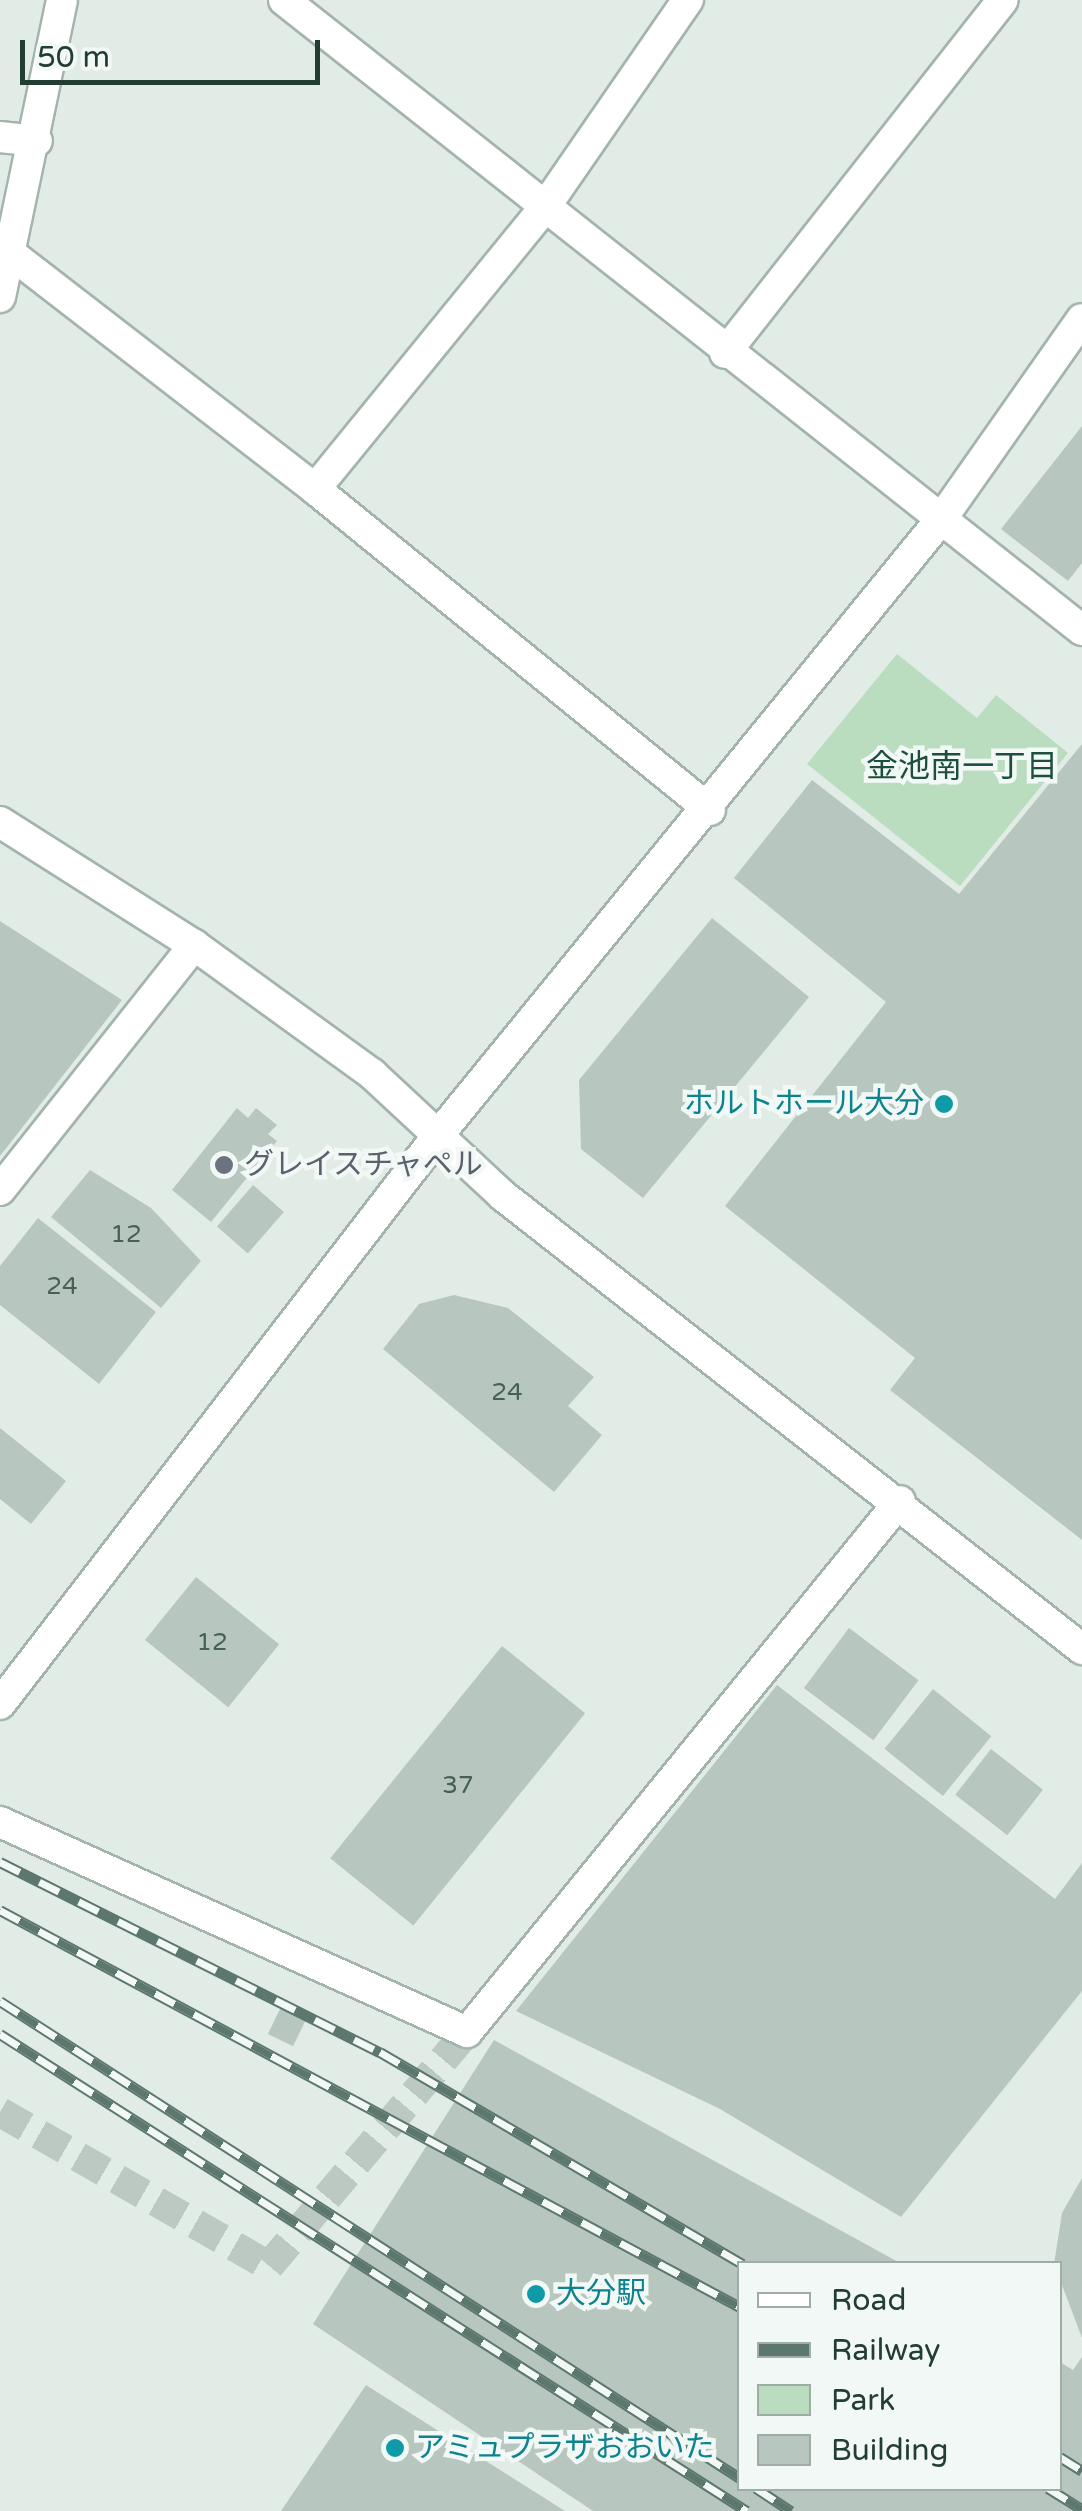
<!DOCTYPE html>
<html>
<head>
<meta charset="utf-8">
<style>
	body { margin:0 }
	#map { position:relative; width:1082px; height:2511px; overflow:hidden; background:#e1ece6; font-family:"Varela Round","Noto Sans JP",sans-serif }
	div>[style] { position:absolute }
	.green>* { inset:0; background:#baddc0 }
	.building>* { inset:0; background:#b7c7bf; transform-origin:0 0 }
	.street-tunnel>* { height:30px; margin-top:-15px; transform-origin:0; background:repeating-linear-gradient(90deg,#bbc9c2 0 30px,transparent 0 45px) }
	.roads { filter:drop-shadow(2px 0 #a4b4ad) drop-shadow(-2px 0 #a4b4ad) drop-shadow(0 2px #a4b4ad) drop-shadow(0 -2px #a4b4ad) }
	.street>* { height:30px; margin:-15px; padding:0 15px; transform-origin:15px; border-radius:15px; background:#fff }
	.secondary>* { height:30px; margin:-15px; padding:0 15px; transform-origin:15px; border-radius:15px; background:#fff }
	.rail>* { height:11px; margin-top:-5.5px; transform-origin:0; background:repeating-linear-gradient(90deg,#f2f8f5 0 22px,#5c786e 0 44px); box-sizing:border-box; border-block:2px solid #5c786e }
	.dots>* { width:28px; height:28px; translate:-50% -50%; box-sizing:border-box; border:5px solid #f2f8f5; border-radius:50% }
	span { translate:-50% -50%; white-space:nowrap; text-align:center; line-height:1.15; -webkit-text-stroke:9px #f2f8f5; paint-order:stroke }
	.number-label { font-size:25px; color:#476056 }
	.number-label span { -webkit-text-stroke-width:0 }
	.culture-label { font-size:30px; color:#0d838f }
	.right { translate:-100% -50%; text-align:right }
	.left { translate:0 -50%; text-align:left }
	.worship-label { font-size:30px; color:#5b616d }
	.neighbourhood-label { font-size:32px; color:#1d4f3e }
	.legend { position:absolute; left:737px; top:2261px; width:325px; height:230px; box-sizing:border-box; background:#f2f8f5; border:2px solid #9fada7; margin:0; padding:12px 18px; list-style:none; font-size:30px; color:#223d33 }
	.legend li { display:flex; align-items:center; gap:20px; height:50px }
	.legend b { width:50px; border:2px solid #9fada7 }
	.scale { position:absolute; left:20px; top:40px; width:300px; height:45px; box-sizing:border-box; border:5px solid #223d33; border-top:0; padding-left:12px; font-size:30px; line-height:35px; white-space:nowrap; color:#223d33; -webkit-text-stroke:8px #f2f8f5; paint-order:stroke }
</style>
</head>
<body>
<div id="map">
	<div class="green">
		<i style="clip-path:polygon(897px 654px,977px 718px,996px 695px,1068px 753px,960px 886px,807px 764px)"></i>
	</div>
	<div class="building">
		<i style="clip-path:polygon(1082px 426px,1082px 563px,1068px 581px,1001px 529px)"></i>
		<i style="clip-path:polygon(1082px 744px,1082px 1540px,890px 1390px,915px 1358px,725px 1206px,886px 1002px,734px 878px,812px 780px,959px 894px)"></i>
		<i style="clip-path:polygon(712px 918px,809px 997px,643px 1198px,581px 1149px,579px 1080px)"></i>
		<i style="clip-path:polygon(0 921px,122px 1000px,0 1156px)"></i>
		<i style="clip-path:polygon(237px 1108px,248px 1118px,256px 1108px,277px 1125px,268px 1134px,277px 1141px,211px 1222px,172px 1190px)"></i>
		<i style="clip-path:polygon(90px 1170px,151px 1208px,201px 1261px,161px 1308px,51px 1217px)"></i>
		<i style="left:253px;top:1185px;width:41px;height:55px;rotate:41deg"></i>
		<i style="clip-path:polygon(38px 1218px,156px 1312px,99px 1384px,0 1305px,0 1266px)"></i>
		<i style="clip-path:polygon(454px 1295px,508px 1308px,594px 1377px,568px 1406px,602px 1435px,554px 1492px,383px 1349px,419px 1304px)"></i>
		<i style="clip-path:polygon(0 1428px,66px 1481px,31px 1524px,0 1499px)"></i>
		<i style="left:196px;top:1577px;width:107px;height:81px;rotate:39deg"></i>
		<i style="left:849px;top:1628px;width:87px;height:75px;rotate:37deg"></i>
		<i style="left:502px;top:1646px;width:107px;height:273px;rotate:39deg"></i>
		<i style="clip-path:polygon(777px 1685px,1055px 1899px,1082px 1863px,1082px 1991px,901px 2217px,720px 2109px,516px 2011px)"></i>
		<i style="left:933px;top:1689px;width:75px;height:77px;rotate:39deg"></i>
		<i style="left:991px;top:1749px;width:66px;height:58px;rotate:38deg"></i>
		<i style="left:281px;top:2007px;width:28px;height:30px;rotate:26deg"></i>
		<i style="clip-path:polygon(494px 2040px,902px 2264px,740px 2264px,740px 2488px,1060px 2488px,1060px 2362px,1073px 2370px,1082px 2357px,1082px 2511px,593px 2511px,313px 2324px)"></i>
		<i style="clip-path:polygon(1082px 2178px,1082px 2338px,1054px 2264px,1062px 2213px)"></i>
		<i style="clip-path:polygon(366px 2385px,565px 2511px,281px 2511px)"></i>
	</div>
	<div class="street-tunnel">
		<i style="left:0;top:2112px;width:310px;rotate:29.8deg"></i>
		<i style="left:269px;top:2266px;width:307px;rotate:-49.8deg"></i>
	</div>
	<div class="roads">
		<div class="street">
			<i style="left:284px;top:0;width:1017px;rotate:38.29deg"></i>
			<i style="left:0;top:137px;width:37px;rotate:6deg"></i>
			<i style="left:0;top:258px;width:15px;rotate:-4deg"></i>
			<i style="left:15px;top:257px;width:379px;rotate:37.7deg"></i>
			<i style="left:315px;top:489px;width:509px;rotate:39.1deg"></i>
			<i style="left:0;top:297px;width:303px;rotate:-78.2deg"></i>
			<i style="left:725px;top:353px;width:449px;rotate:-51.8deg"></i>
			<i style="left:315px;top:489px;width:364px;rotate:-50.8deg"></i>
			<i style="left:545px;top:207px;width:252px;rotate:-55.4deg"></i>
			<i style="left:0;top:1190px;width:313px;rotate:-51.6deg"></i>
			<i style="left:0;top:1822px;width:512px;rotate:24.21deg"></i>
			<i style="left:467px;top:2032px;width:685px;rotate:-50.8deg"></i>
		</div>
		<div class="secondary">
			<i style="left:0;top:822px;width:230px;rotate:32.4deg"></i>
			<i style="left:194px;top:945px;width:220px;rotate:35.9deg"></i>
			<i style="left:372px;top:1074px;width:178px;rotate:42.9deg"></i>
			<i style="left:502px;top:1195px;width:737px;rotate:38.05deg"></i>
			<i style="left:0;top:1704px;width:714px;rotate:-52.39deg"></i>
			<i style="left:436px;top:1138px;width:800px;rotate:-50.78deg"></i>
			<i style="left:942px;top:518px;width:243px;rotate:-54.9deg"></i>
		</div>
	</div>
	<div class="rail">
		<i style="left:0;top:1862px;width:425px;rotate:26.6deg"></i>
		<i style="left:380px;top:2052px;width:420px;rotate:30.3deg"></i>
		<i style="left:0;top:1910px;width:840px;rotate:28.21deg"></i>
		<i style="left:0;top:2001px;width:880px;rotate:32.81deg"></i>
		<i style="left:0;top:2034px;width:886px;rotate:32.56deg"></i>
		<i style="left:1060px;top:2457px;width:26px;rotate:32deg"></i>
		<i style="left:756px;top:2488px;width:42px;rotate:33.3deg"></i>
		<i style="left:1048px;top:2488px;width:40px;rotate:32deg"></i>
	</div>
	<div class="dots">
		<i style="left:944px;top:1104px;background:#0f9aa8"></i>
		<i style="left:224px;top:1165px;background:#6b7280"></i>
		<i style="left:536px;top:2294px;background:#0f9aa8"></i>
		<i style="left:395px;top:2448px;background:#0f9aa8"></i>
	</div>
	<div class="number-label">
		<span style="left:126px;top:1234px">12</span>
		<span style="left:62px;top:1286px">24</span>
		<span style="left:507px;top:1392px">24</span>
		<span style="left:212px;top:1642px">12</span>
		<span style="left:458px;top:1785px">37</span>
	</div>
	<div class="culture-label">
		<span class="right" style="left:924px;top:1104px">ホルトホール大分</span>
		<span class="left" style="left:556px;top:2294px">大分駅</span>
		<span class="left" style="left:415px;top:2448px">アミュプラザおおいた</span>
	</div>
	<div class="worship-label">
		<span class="left" style="left:244px;top:1165px">グレイスチャペル</span>
	</div>
	<div class="neighbourhood-label">
		<span style="left:962px;top:767px">金池南一丁目</span>
	</div>
	<ul class="legend">
	<li><b style="height:12px;background:#fff"></b>Road</li>
	<li><b style="height:12px;background:#5c786e"></b>Railway</li>
	<li><b style="height:28px;background:#baddc0"></b>Park</li>
	<li><b style="height:28px;background:#b7c7bf"></b>Building</li>
	</ul>
	<div class="scale">50 m</div>
</div>
</body>
</html>
